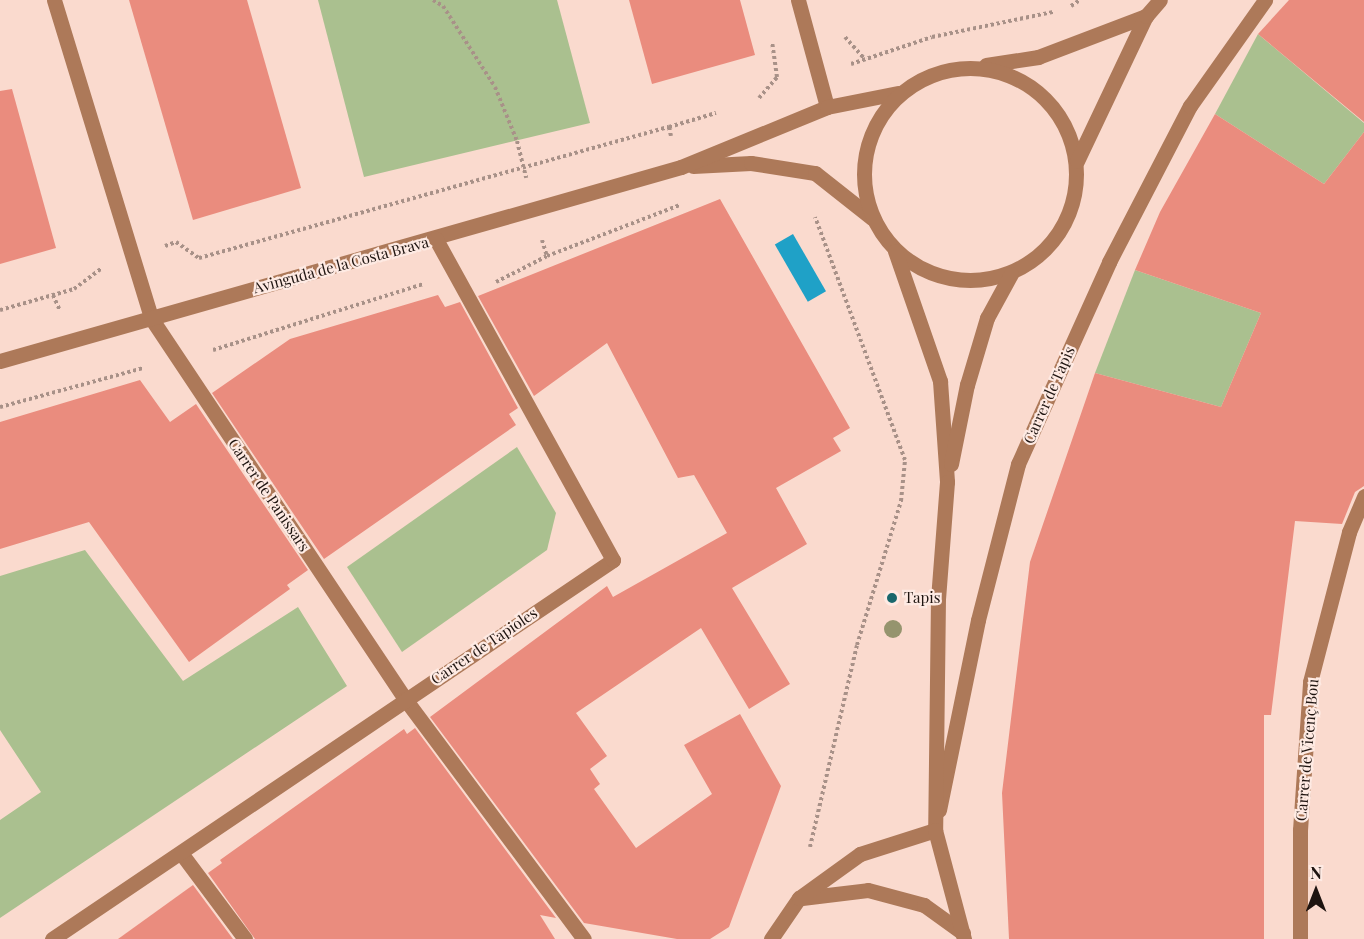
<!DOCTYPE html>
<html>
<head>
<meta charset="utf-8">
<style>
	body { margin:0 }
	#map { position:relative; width:1364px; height:939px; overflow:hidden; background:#fadace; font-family:"Playfair Display",serif }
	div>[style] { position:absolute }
	.green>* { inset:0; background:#aac08f }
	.water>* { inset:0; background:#1fa1c7; transform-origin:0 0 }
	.building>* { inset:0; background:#ea8c7e }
	.path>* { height:4px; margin-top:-2px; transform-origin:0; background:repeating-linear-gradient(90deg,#a89188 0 3px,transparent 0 6px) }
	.service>* { height:15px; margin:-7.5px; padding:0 7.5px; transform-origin:7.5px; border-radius:7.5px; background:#ad7959 }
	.minor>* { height:15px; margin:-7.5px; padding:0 7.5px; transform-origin:7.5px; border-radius:7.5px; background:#ad7959 }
	.tertiary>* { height:15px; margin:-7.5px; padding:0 7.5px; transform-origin:7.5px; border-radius:7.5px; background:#ad7959 }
	.tertiary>.ring { margin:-7.5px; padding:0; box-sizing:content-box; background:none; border:15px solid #ad7959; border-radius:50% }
	.trees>* { width:18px; height:18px; margin:-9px; border-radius:50%; background:#95946e }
	.dots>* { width:16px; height:16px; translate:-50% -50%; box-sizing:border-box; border:3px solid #feeae3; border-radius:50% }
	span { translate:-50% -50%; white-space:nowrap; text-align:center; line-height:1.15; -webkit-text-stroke:4.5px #feeae3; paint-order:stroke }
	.street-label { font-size:15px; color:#1e1410 }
	.poi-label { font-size:15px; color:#1e1410 }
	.left { translate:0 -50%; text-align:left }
	.north { position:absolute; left:1286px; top:861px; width:60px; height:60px; -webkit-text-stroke:4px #feeae3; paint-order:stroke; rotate:0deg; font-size:16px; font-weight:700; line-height:24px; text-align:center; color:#1e1410 }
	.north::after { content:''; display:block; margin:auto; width:21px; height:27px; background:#1e1410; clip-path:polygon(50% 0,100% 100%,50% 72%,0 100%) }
</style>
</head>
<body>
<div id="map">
	<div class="green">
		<i style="clip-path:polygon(318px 0,557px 0,590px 123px,364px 177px)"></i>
		<i style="clip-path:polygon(1258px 34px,1364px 123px,1364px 132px,1324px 184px,1215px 114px)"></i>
		<i style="clip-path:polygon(1135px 270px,1261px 313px,1221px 407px,1095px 373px)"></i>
		<i style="clip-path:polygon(517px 447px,556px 513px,547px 550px,402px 652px,347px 567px)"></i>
		<i style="clip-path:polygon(85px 550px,183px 681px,298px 607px,347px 686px,0 918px,0 820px,41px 792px,0 730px,0 576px)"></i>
	</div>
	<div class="water">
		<i style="left:793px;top:234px;width:66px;height:21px;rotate:60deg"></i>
	</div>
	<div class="building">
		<i style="clip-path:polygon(129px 0,247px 0,301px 188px,193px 220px)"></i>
		<i style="clip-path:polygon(629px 0,740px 0,755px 55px,652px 84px)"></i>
		<i style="clip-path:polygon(1289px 0,1364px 0,1364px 122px,1258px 34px)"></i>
		<i style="clip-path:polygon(12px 89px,56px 248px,0 264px,0 91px)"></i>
		<i style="clip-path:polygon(1215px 114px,1324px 184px,1364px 132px,1364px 486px,1355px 492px,1342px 524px,1295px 521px,1271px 715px,1264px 715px,1264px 939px,1009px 939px,1002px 793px,1030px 562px,1095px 373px,1221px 407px,1261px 313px,1135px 270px,1160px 212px)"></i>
		<i style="clip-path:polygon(720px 199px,850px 428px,833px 438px,841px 451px,776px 488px,807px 544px,732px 588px,790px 684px,749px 709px,701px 628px,576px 713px,607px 756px,590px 769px,600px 784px,594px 789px,636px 848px,712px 794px,684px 745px,740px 714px,781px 786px,729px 927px,710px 939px,677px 939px,584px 923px,430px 717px,607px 586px,613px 597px,727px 533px,694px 475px,678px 478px,607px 343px,534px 396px,478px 296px)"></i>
		<i style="clip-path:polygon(438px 295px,445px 307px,460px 302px,518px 408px,509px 414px,516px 425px,324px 559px,212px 393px,290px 339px)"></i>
		<i style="clip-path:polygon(140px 380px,170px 422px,196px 404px,308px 570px,287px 585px,290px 589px,189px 662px,89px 522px,0 549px,0 422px)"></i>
		<i style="clip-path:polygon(415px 728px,556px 918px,540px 915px,555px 939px,255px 939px,208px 873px,222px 863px,220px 860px,404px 729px,407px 734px)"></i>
		<i style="clip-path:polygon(193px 885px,233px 939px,118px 939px)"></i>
	</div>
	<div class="path">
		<i style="left:433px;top:0;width:12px;rotate:31deg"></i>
		<i style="left:443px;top:6px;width:96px;rotate:57.3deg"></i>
		<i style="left:495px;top:87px;width:58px;rotate:67.8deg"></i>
		<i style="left:517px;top:141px;width:38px;rotate:76deg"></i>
		<i style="left:1071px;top:6px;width:11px;rotate:-34deg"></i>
		<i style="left:845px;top:37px;width:30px;rotate:48deg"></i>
		<i style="left:851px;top:64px;width:85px;rotate:-18.4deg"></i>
		<i style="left:932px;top:37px;width:124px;rotate:-11.7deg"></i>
		<i style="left:759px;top:98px;width:28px;rotate:-49deg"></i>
		<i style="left:777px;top:77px;width:34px;rotate:-98deg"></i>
		<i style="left:671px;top:136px;width:9px;rotate:-103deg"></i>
		<i style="left:669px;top:127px;width:49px;rotate:-16.6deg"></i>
		<i style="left:542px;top:240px;width:17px;rotate:73deg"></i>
		<i style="left:165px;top:246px;width:12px;rotate:-20deg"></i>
		<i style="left:176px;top:242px;width:28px;rotate:35deg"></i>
		<i style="left:199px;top:258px;width:488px;rotate:-15.6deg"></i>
		<i style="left:496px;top:282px;width:57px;rotate:-27deg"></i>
		<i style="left:547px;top:256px;width:142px;rotate:-21deg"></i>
		<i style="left:53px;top:295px;width:17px;rotate:66deg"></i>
		<i style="left:0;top:310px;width:77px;rotate:-15.8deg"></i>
		<i style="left:74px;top:289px;width:34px;rotate:-37deg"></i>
		<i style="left:213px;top:350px;width:220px;rotate:-17.4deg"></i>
		<i style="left:0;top:407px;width:149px;rotate:-15.2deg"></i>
		<i style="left:810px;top:847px;width:207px;rotate:-76.9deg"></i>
		<i style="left:857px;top:645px;width:151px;rotate:-73deg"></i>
		<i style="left:901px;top:501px;width:41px;rotate:-84.4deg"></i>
		<i style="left:905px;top:460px;width:259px;rotate:-110.3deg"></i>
	</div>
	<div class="service">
		<i style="left:939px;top:810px;width:194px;rotate:-78.4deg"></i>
		<i style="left:978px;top:620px;width:161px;rotate:-75.6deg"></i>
		<i style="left:1018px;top:464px;width:222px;rotate:-65.7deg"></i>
		<i style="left:1109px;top:262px;width:176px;rotate:-62.6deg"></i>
		<i style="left:1190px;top:106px;width:130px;rotate:-54.7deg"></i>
	</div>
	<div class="minor">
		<i style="left:54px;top:0;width:332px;rotate:73deg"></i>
		<i style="left:151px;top:318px;width:458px;rotate:56.3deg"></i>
		<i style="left:405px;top:699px;width:299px;rotate:53.3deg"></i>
		<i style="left:798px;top:0;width:111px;rotate:74.8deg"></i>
		<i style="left:693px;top:166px;width:58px;rotate:-3deg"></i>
		<i style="left:751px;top:163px;width:65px;rotate:8.9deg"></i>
		<i style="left:815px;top:173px;width:73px;rotate:38.3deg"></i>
		<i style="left:0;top:361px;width:708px;rotate:-15.9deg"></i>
		<i style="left:681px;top:167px;width:158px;rotate:-22.3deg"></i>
		<i style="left:827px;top:107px;width:72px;rotate:-11.2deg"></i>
		<i style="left:181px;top:853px;width:107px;rotate:53.3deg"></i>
		<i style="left:802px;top:898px;width:66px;rotate:-6.9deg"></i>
		<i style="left:868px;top:890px;width:58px;rotate:15deg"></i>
		<i style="left:924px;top:905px;width:48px;rotate:35.7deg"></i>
		<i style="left:52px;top:939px;width:677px;rotate:-34.04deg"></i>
		<i style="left:613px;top:560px;width:367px;rotate:-118.9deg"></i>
		<i style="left:771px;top:939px;width:50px;rotate:-55.7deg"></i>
		<i style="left:799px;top:898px;width:75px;rotate:-35.8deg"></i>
		<i style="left:860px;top:854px;width:79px;rotate:-17.7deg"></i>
		<i style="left:1300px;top:939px;width:109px;rotate:-90deg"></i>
		<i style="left:1300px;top:830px;width:148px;rotate:-86.1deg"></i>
		<i style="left:1310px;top:682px;width:155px;rotate:-75.4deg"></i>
		<i style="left:1349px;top:532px;width:39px;rotate:-67deg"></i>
	</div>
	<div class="tertiary">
		<i style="left:986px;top:65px;width:53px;rotate:-8.7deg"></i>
		<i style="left:1038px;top:57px;width:116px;rotate:-20.8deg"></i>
		<i class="ring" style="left:864px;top:68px;width:197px;height:197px"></i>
		<i style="left:1077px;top:161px;width:161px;rotate:-64.6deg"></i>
		<i style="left:1146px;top:16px;width:21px;rotate:-49deg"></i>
		<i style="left:895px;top:251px;width:138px;rotate:70.9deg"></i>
		<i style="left:940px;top:381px;width:101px;rotate:86deg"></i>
		<i style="left:947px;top:482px;width:116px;rotate:94.4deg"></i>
		<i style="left:938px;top:598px;width:232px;rotate:90.7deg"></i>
		<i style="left:935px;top:830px;width:113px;rotate:75.1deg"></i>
		<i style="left:951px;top:464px;width:81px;rotate:-78.6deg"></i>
		<i style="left:967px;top:385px;width:70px;rotate:-73.4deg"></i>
		<i style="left:987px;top:318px;width:50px;rotate:-61.4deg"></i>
	</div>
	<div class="trees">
		<i style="left:893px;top:629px"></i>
	</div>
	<div class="dots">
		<i style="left:892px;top:598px;background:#19676c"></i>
	</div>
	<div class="street-label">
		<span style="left:341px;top:265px;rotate:-15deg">Avinguda de la Costa Brava</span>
		<span style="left:1049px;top:395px;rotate:-66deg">Carrer de Tapis</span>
		<span style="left:269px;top:495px;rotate:56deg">Carrer de Panissars</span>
		<span style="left:484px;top:646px;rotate:-34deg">Carrer de Tapioles</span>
		<span style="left:1307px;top:750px;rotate:-85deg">Carrer de Vicenç Bou</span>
	</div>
	<div class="poi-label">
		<span class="left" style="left:904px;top:598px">Tapis</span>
	</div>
	<div class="north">N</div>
</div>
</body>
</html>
